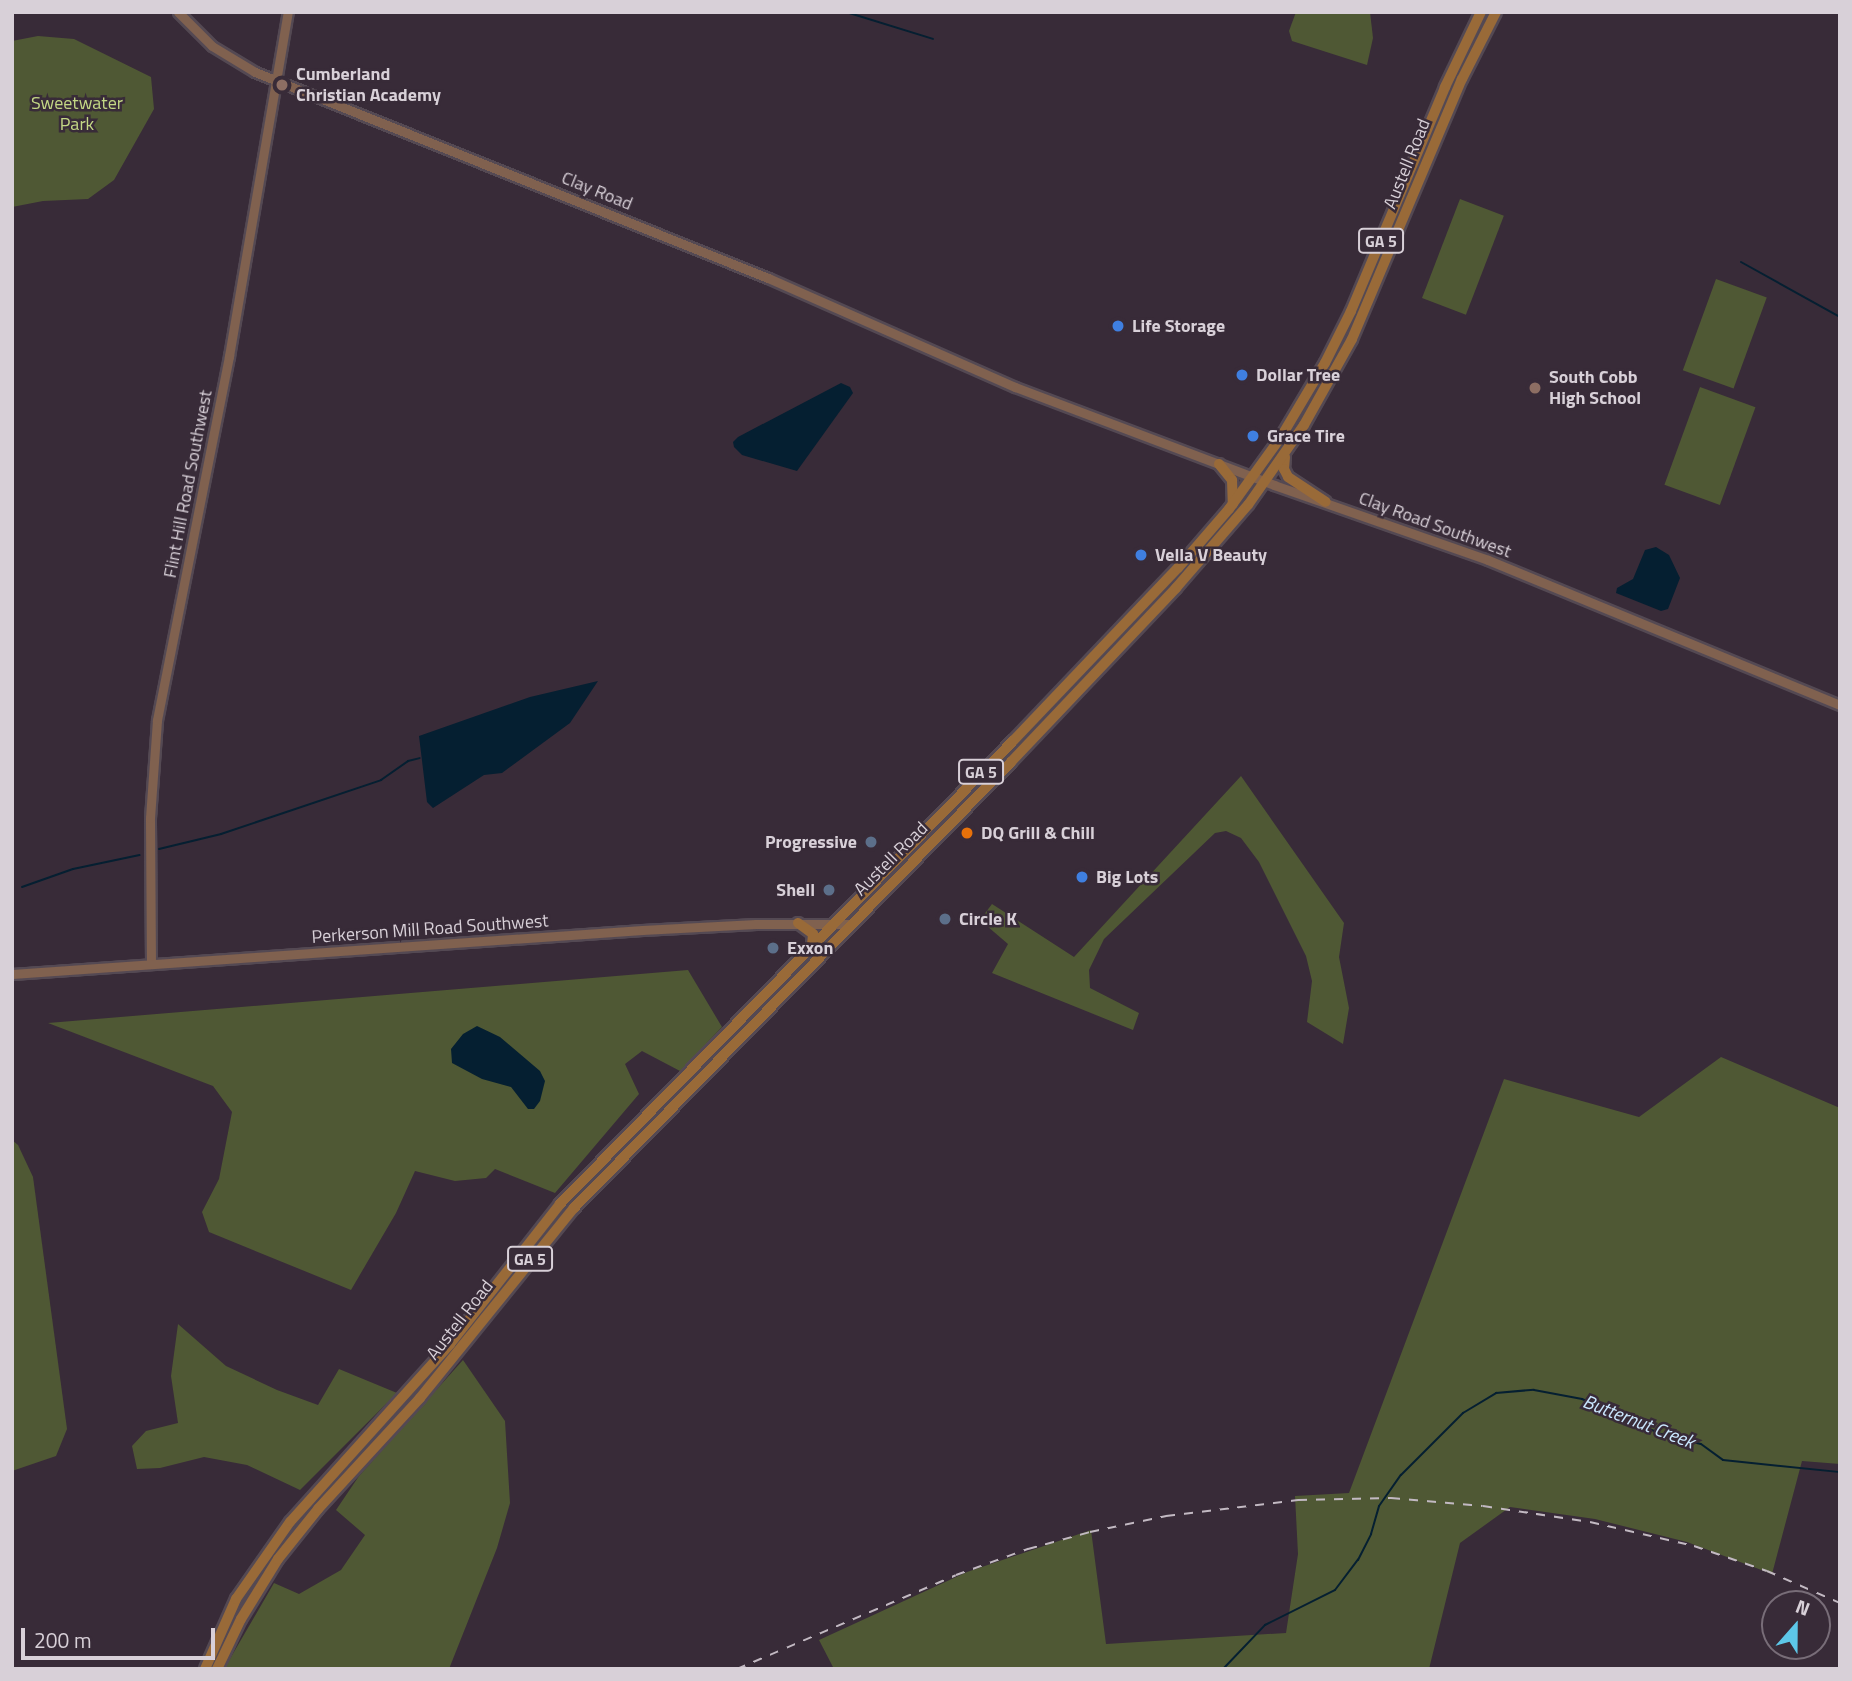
<!DOCTYPE html>
<html>
<head>
<meta charset="utf-8">
<style>
	body { margin:0 }
	#map { position:relative; width:1852px; height:1681px; overflow:hidden; background:#382b38; font-family:"Titillium Web",sans-serif }
	div>[style] { position:absolute }
	.green>* { inset:0; background:#4f5834; transform-origin:0 0 }
	.water>* { inset:0; background:#051f31 }
	.stream>* { height:2px; margin:-1px; padding:0 1px; transform-origin:1px; border-radius:1px; background:#051f31 }
	.roads { filter:drop-shadow(2px 0 #544953) drop-shadow(-2px 0 #544953) drop-shadow(0 2px #544953) drop-shadow(0 -2px #544953) }
	.secondary>* { height:9px; margin:-4.5px; padding:0 4.5px; transform-origin:4.5px; border-radius:4.5px; background:#80614f }
	.primary>* { height:10px; margin:-5px; padding:0 5px; transform-origin:5px; border-radius:5px; background:#996a38 }
	.rail>* { height:2px; margin-top:-1px; transform-origin:0; background:repeating-linear-gradient(90deg,#c2b9c2 0 9px,transparent 0 18px) }
	.dots>* { width:19px; height:19px; translate:-50% -50%; box-sizing:border-box; border:4px solid #382b38; border-radius:50% }
	span { translate:-50% -50%; white-space:nowrap; text-align:center; line-height:1.15; -webkit-text-stroke:5px #382b38; paint-order:stroke }
	.shield-label span { padding:2px 5px; background:#382b38; border:2px solid; border-radius:5px; -webkit-text-stroke-width:0 }
	.shield-label { font-size:16px; color:#d8d0d8; font-weight:700 }
	.poi-label { font-size:18px; color:#d8d0d8; font-weight:700 }
	.left { translate:0 -50%; text-align:left }
	.right { translate:-100% -50%; text-align:right }
	.park-label { font-size:18px; color:#c4d885 }
	.street-label { font-size:18px; color:#d8d0d8 }
	.water-label { font-size:19px; color:#cae7fe; font-style:italic }
	.frame { position:absolute; inset:0; border:14px solid #d8d0d8; pointer-events:none }
	.north { position:absolute; left:1761px; top:1590px; width:70px; height:70px; box-sizing:border-box; background:#382b38; border:2px solid #786d78; border-radius:50%; rotate:21deg; font-size:19px; font-weight:700; line-height:28px; text-align:center; color:#d8d0d8 }
	.north::after { content:''; display:block; margin:auto; width:24px; height:32px; background:#5dc7e8; clip-path:polygon(50% 0,100% 100%,50% 72%,0 100%) }
	.scale { position:absolute; left:21px; top:1628px; width:194px; height:32px; box-sizing:border-box; border:4px solid #d8d0d8; border-top:0; padding-left:9px; font-size:21px; line-height:24px; white-space:nowrap; color:#d8d0d8; -webkit-text-stroke:5px #382b38; paint-order:stroke }
</style>
</head>
<body>
<div id="map">
	<div class="green">
		<i style="clip-path:polygon(1296px 12px,1370px 12px,1373px 38px,1367px 65px,1292px 41px,1289px 31px)"></i>
		<i style="clip-path:polygon(38px 36px,74px 39px,151px 77px,154px 109px,114px 180px,88px 199px,43px 201px,12px 207px,12px 41px)"></i>
		<i style="left:1460px;top:199px;width:47px;height:106px;rotate:21deg"></i>
		<i style="left:1716px;top:279px;width:54px;height:97px;rotate:20deg"></i>
		<i style="left:1700px;top:387px;width:59px;height:104px;rotate:20deg"></i>
		<i style="clip-path:polygon(1241px 776px,1344px 923px,1339px 957px,1349px 1008px,1343px 1044px,1307px 1022px,1312px 981px,1306px 956px,1259px 862px,1241px 838px,1226px 831px,1215px 833px,1104px 939px,1089px 970px,1090px 988px,1139px 1013px,1133px 1030px,992px 973px,1008px 944px,980px 920px,992px 904px,1074px 957px)"></i>
		<i style="clip-path:polygon(688px 970px,722px 1027px,680px 1071px,642px 1051px,625px 1064px,639px 1094px,555px 1193px,495px 1169px,486px 1178px,455px 1181px,415px 1171px,396px 1213px,351px 1290px,209px 1232px,202px 1212px,219px 1179px,232px 1112px,213px 1086px,48px 1023px)"></i>
		<i style="clip-path:polygon(1721px 1057px,1840px 1108px,1840px 1464px,1802px 1461px,1772px 1574px,1687px 1542px,1595px 1519px,1510px 1507px,1460px 1543px,1429px 1669px,834px 1669px,819px 1640px,967px 1572px,1091px 1530px,1106px 1644px,1286px 1633px,1298px 1554px,1295px 1496px,1349px 1493px,1504px 1079px,1639px 1117px)"></i>
		<i style="clip-path:polygon(12px 1140px,18px 1145px,33px 1177px,67px 1429px,56px 1456px,12px 1471px)"></i>
		<i style="clip-path:polygon(178px 1324px,226px 1366px,277px 1390px,318px 1405px,339px 1369px,397px 1393px,300px 1490px,247px 1465px,204px 1457px,160px 1468px,137px 1469px,132px 1446px,146px 1431px,178px 1423px,171px 1376px)"></i>
		<i style="clip-path:polygon(463px 1360px,505px 1421px,510px 1503px,497px 1548px,449px 1669px,224px 1669px,274px 1583px,299px 1594px,341px 1570px,365px 1535px,336px 1510px,359px 1476px)"></i>
	</div>
	<div class="water">
		<i style="clip-path:polygon(841px 383px,850px 387px,853px 393px,797px 471px,742px 455px,734px 447px,733px 442px,738px 437px)"></i>
		<i style="clip-path:polygon(1656px 547px,1669px 555px,1680px 578px,1668px 609px,1661px 611px,1616px 593px,1617px 588px,1633px 579px,1645px 550px)"></i>
		<i style="clip-path:polygon(598px 681px,570px 723px,502px 773px,484px 775px,433px 808px,427px 802px,419px 736px,530px 697px)"></i>
		<i style="clip-path:polygon(477px 1026px,500px 1037px,540px 1071px,545px 1081px,540px 1101px,534px 1109px,528px 1109px,511px 1087px,482px 1079px,452px 1063px,451px 1049px,463px 1034px)"></i>
	</div>
	<div class="stream">
		<i style="left:846px;top:12px;width:91px;rotate:17.2deg"></i>
		<i style="left:1741px;top:262px;width:113px;rotate:29.1deg"></i>
		<i style="left:159px;top:849px;width:64px;rotate:-13.6deg"></i>
		<i style="left:221px;top:834px;width:169px;rotate:-18.6deg"></i>
		<i style="left:381px;top:780px;width:33px;rotate:-35deg"></i>
		<i style="left:408px;top:761px;width:12px;rotate:-14deg"></i>
		<i style="left:22px;top:887px;width:54px;rotate:-19.4deg"></i>
		<i style="left:73px;top:869px;width:68px;rotate:-11.8deg"></i>
		<i style="left:1223px;top:1669px;width:61px;rotate:-46.3deg"></i>
		<i style="left:1265px;top:1625px;width:78px;rotate:-26.6deg"></i>
		<i style="left:1335px;top:1590px;width:38px;rotate:-53deg"></i>
		<i style="left:1358px;top:1560px;width:29px;rotate:-63deg"></i>
		<i style="left:1371px;top:1534px;width:29px;rotate:-74deg"></i>
		<i style="left:1379px;top:1506px;width:38px;rotate:-55deg"></i>
		<i style="left:1401px;top:1475px;width:88px;rotate:-45deg"></i>
		<i style="left:1463px;top:1413px;width:39px;rotate:-31deg"></i>
		<i style="left:1496px;top:1393px;width:38px;rotate:-5deg"></i>
		<i style="left:1534px;top:1390px;width:49px;rotate:10.6deg"></i>
		<i style="left:1582px;top:1399px;width:86px;rotate:23.9deg"></i>
		<i style="left:1661px;top:1434px;width:41px;rotate:14deg"></i>
		<i style="left:1701px;top:1444px;width:27px;rotate:36deg"></i>
		<i style="left:1723px;top:1460px;width:118px;rotate:5.9deg"></i>
	</div>
	<div class="roads">
		<div class="secondary">
			<i style="left:178px;top:12px;width:48px;rotate:45deg"></i>
			<i style="left:212px;top:46px;width:50px;rotate:31.2deg"></i>
			<i style="left:255px;top:72px;width:553px;rotate:21.88deg"></i>
			<i style="left:768px;top:278px;width:270px;rotate:23.8deg"></i>
			<i style="left:1015px;top:387px;width:277px;rotate:20.7deg"></i>
			<i style="left:1274px;top:485px;width:227px;rotate:19.3deg"></i>
			<i style="left:1488px;top:560px;width:381px;rotate:22.4deg"></i>
			<i style="left:151px;top:964px;width:146px;rotate:-90.4deg"></i>
			<i style="left:150px;top:818px;width:98px;rotate:-85.9deg"></i>
			<i style="left:157px;top:720px;width:371px;rotate:-78.8deg"></i>
			<i style="left:229px;top:356px;width:349px;rotate:-80.3deg"></i>
			<i style="left:12px;top:974px;width:632px;rotate:-4deg"></i>
			<i style="left:642px;top:930px;width:114px;rotate:-3deg"></i>
			<i style="left:756px;top:924px;width:95px"></i>
		</div>
		<div class="primary">
			<i style="left:1285px;top:457px;width:12px;rotate:95deg"></i>
			<i style="left:1284px;top:469px;width:9px;rotate:63deg"></i>
			<i style="left:1288px;top:477px;width:45px;rotate:33.3deg"></i>
			<i style="left:1219px;top:464px;width:21px;rotate:51deg"></i>
			<i style="left:1232px;top:480px;width:24px;rotate:88deg"></i>
			<i style="left:798px;top:923px;width:19px;rotate:36deg"></i>
			<i style="left:813px;top:934px;width:12px;rotate:95deg"></i>
			<i style="left:205px;top:1669px;width:77px;rotate:-66.1deg"></i>
			<i style="left:236px;top:1599px;width:94px;rotate:-55deg"></i>
			<i style="left:290px;top:1522px;width:239px;rotate:-48deg"></i>
			<i style="left:450px;top:1344px;width:178px;rotate:-51.8deg"></i>
			<i style="left:560px;top:1204px;width:648px;rotate:-45.63deg"></i>
			<i style="left:1013px;top:741px;width:239px;rotate:-46.4deg"></i>
			<i style="left:1178px;top:568px;width:78px;rotate:-49.2deg"></i>
			<i style="left:1229px;top:509px;width:89px;rotate:-54.2deg"></i>
			<i style="left:1281px;top:437px;width:86px;rotate:-59.3deg"></i>
			<i style="left:1325px;top:363px;width:58px;rotate:-63.4deg"></i>
			<i style="left:1351px;top:311px;width:243px;rotate:-67.2deg"></i>
			<i style="left:1445px;top:87px;width:83px;rotate:-64.4deg"></i>
			<i style="left:217px;top:1669px;width:55px;rotate:-64.4deg"></i>
			<i style="left:241px;top:1619px;width:70px;rotate:-58.3deg"></i>
			<i style="left:278px;top:1559px;width:64px;rotate:-51.3deg"></i>
			<i style="left:318px;top:1509px;width:151px;rotate:-47.4deg"></i>
			<i style="left:420px;top:1398px;width:245px;rotate:-51deg"></i>
			<i style="left:574px;top:1208px;width:624px;rotate:-45.58deg"></i>
			<i style="left:1011px;top:762px;width:240px;rotate:-46.5deg"></i>
			<i style="left:1176px;top:588px;width:110px;rotate:-49.1deg"></i>
			<i style="left:1248px;top:505px;width:98px;rotate:-55deg"></i>
			<i style="left:1304px;top:425px;width:98px;rotate:-60.8deg"></i>
			<i style="left:1352px;top:339px;width:282px;rotate:-67.1deg"></i>
			<i style="left:1462px;top:79px;width:75px;rotate:-63.1deg"></i>
		</div>
	</div>
	<div class="rail">
		<i style="left:737px;top:1669px;width:238px;rotate:-23.2deg"></i>
		<i style="left:956px;top:1575px;width:77px;rotate:-19.9deg"></i>
		<i style="left:1028px;top:1549px;width:64px;rotate:-15.3deg"></i>
		<i style="left:1090px;top:1532px;width:78px;rotate:-11.9deg"></i>
		<i style="left:1166px;top:1516px;width:133px;rotate:-6.9deg"></i>
		<i style="left:1298px;top:1500px;width:93px;rotate:-1.2deg"></i>
		<i style="left:1391px;top:1498px;width:92px;rotate:5deg"></i>
		<i style="left:1483px;top:1506px;width:108px;rotate:8.5deg"></i>
		<i style="left:1590px;top:1522px;width:107px;rotate:13deg"></i>
		<i style="left:1694px;top:1546px;width:77px;rotate:18.9deg"></i>
		<i style="left:1767px;top:1571px;width:80px;rotate:23.7deg"></i>
	</div>
	<div class="dots">
		<i style="left:282px;top:85px;background:#8d6e63"></i>
		<i style="left:1118px;top:326px;background:#3f7fe0"></i>
		<i style="left:1242px;top:375px;background:#3f7fe0"></i>
		<i style="left:1535px;top:388px;background:#8d6e63"></i>
		<i style="left:1253px;top:436px;background:#3f7fe0"></i>
		<i style="left:1141px;top:555px;background:#3f7fe0"></i>
		<i style="left:967px;top:833px;background:#e8710a"></i>
		<i style="left:871px;top:842px;background:#5c6f8a"></i>
		<i style="left:1082px;top:877px;background:#3f7fe0"></i>
		<i style="left:829px;top:890px;background:#5c6f8a"></i>
		<i style="left:945px;top:919px;background:#5c6f8a"></i>
		<i style="left:773px;top:948px;background:#5c6f8a"></i>
	</div>
	<div class="shield-label">
		<span style="left:1381px;top:241px">GA 5</span>
		<span style="left:981px;top:772px">GA 5</span>
		<span style="left:530px;top:1259px">GA 5</span>
	</div>
	<div class="poi-label">
		<span class="left" style="left:296px;top:85px">Cumberland<br>Christian Academy</span>
		<span class="left" style="left:1132px;top:326px">Life Storage</span>
		<span class="left" style="left:1256px;top:375px">Dollar Tree</span>
		<span class="left" style="left:1549px;top:388px">South Cobb<br>High School</span>
		<span class="left" style="left:1267px;top:436px">Grace Tire</span>
		<span class="left" style="left:1155px;top:555px">Vella V Beauty</span>
		<span class="left" style="left:981px;top:833px">DQ Grill &amp; Chill</span>
		<span class="right" style="left:857px;top:842px">Progressive</span>
		<span class="left" style="left:1096px;top:877px">Big Lots</span>
		<span class="right" style="left:815px;top:890px">Shell</span>
		<span class="left" style="left:959px;top:919px">Circle K</span>
		<span class="left" style="left:787px;top:948px">Exxon</span>
	</div>
	<div class="park-label">
		<span style="left:77px;top:114px">Sweetwater<br>Park</span>
	</div>
	<div class="street-label">
		<span style="left:1407px;top:164px;rotate:-68deg">Austell Road</span>
		<span style="left:597px;top:191px;rotate:22deg">Clay Road</span>
		<span style="left:188px;top:484px;rotate:-79deg">Flint Hill Road Southwest</span>
		<span style="left:1435px;top:525px;rotate:20deg">Clay Road Southwest</span>
		<span style="left:891px;top:859px;rotate:-45deg">Austell Road</span>
		<span style="left:430px;top:929px;rotate:-4deg">Perkerson Mill Road Southwest</span>
		<span style="left:460px;top:1320px;rotate:-52deg">Austell Road</span>
	</div>
	<div class="water-label">
		<span style="left:1639px;top:1421px;rotate:21deg">Butternut Creek</span>
	</div>
	<div class="frame"></div>
	<div class="north">N</div>
	<div class="scale">200 m</div>
</div>
</body>
</html>
